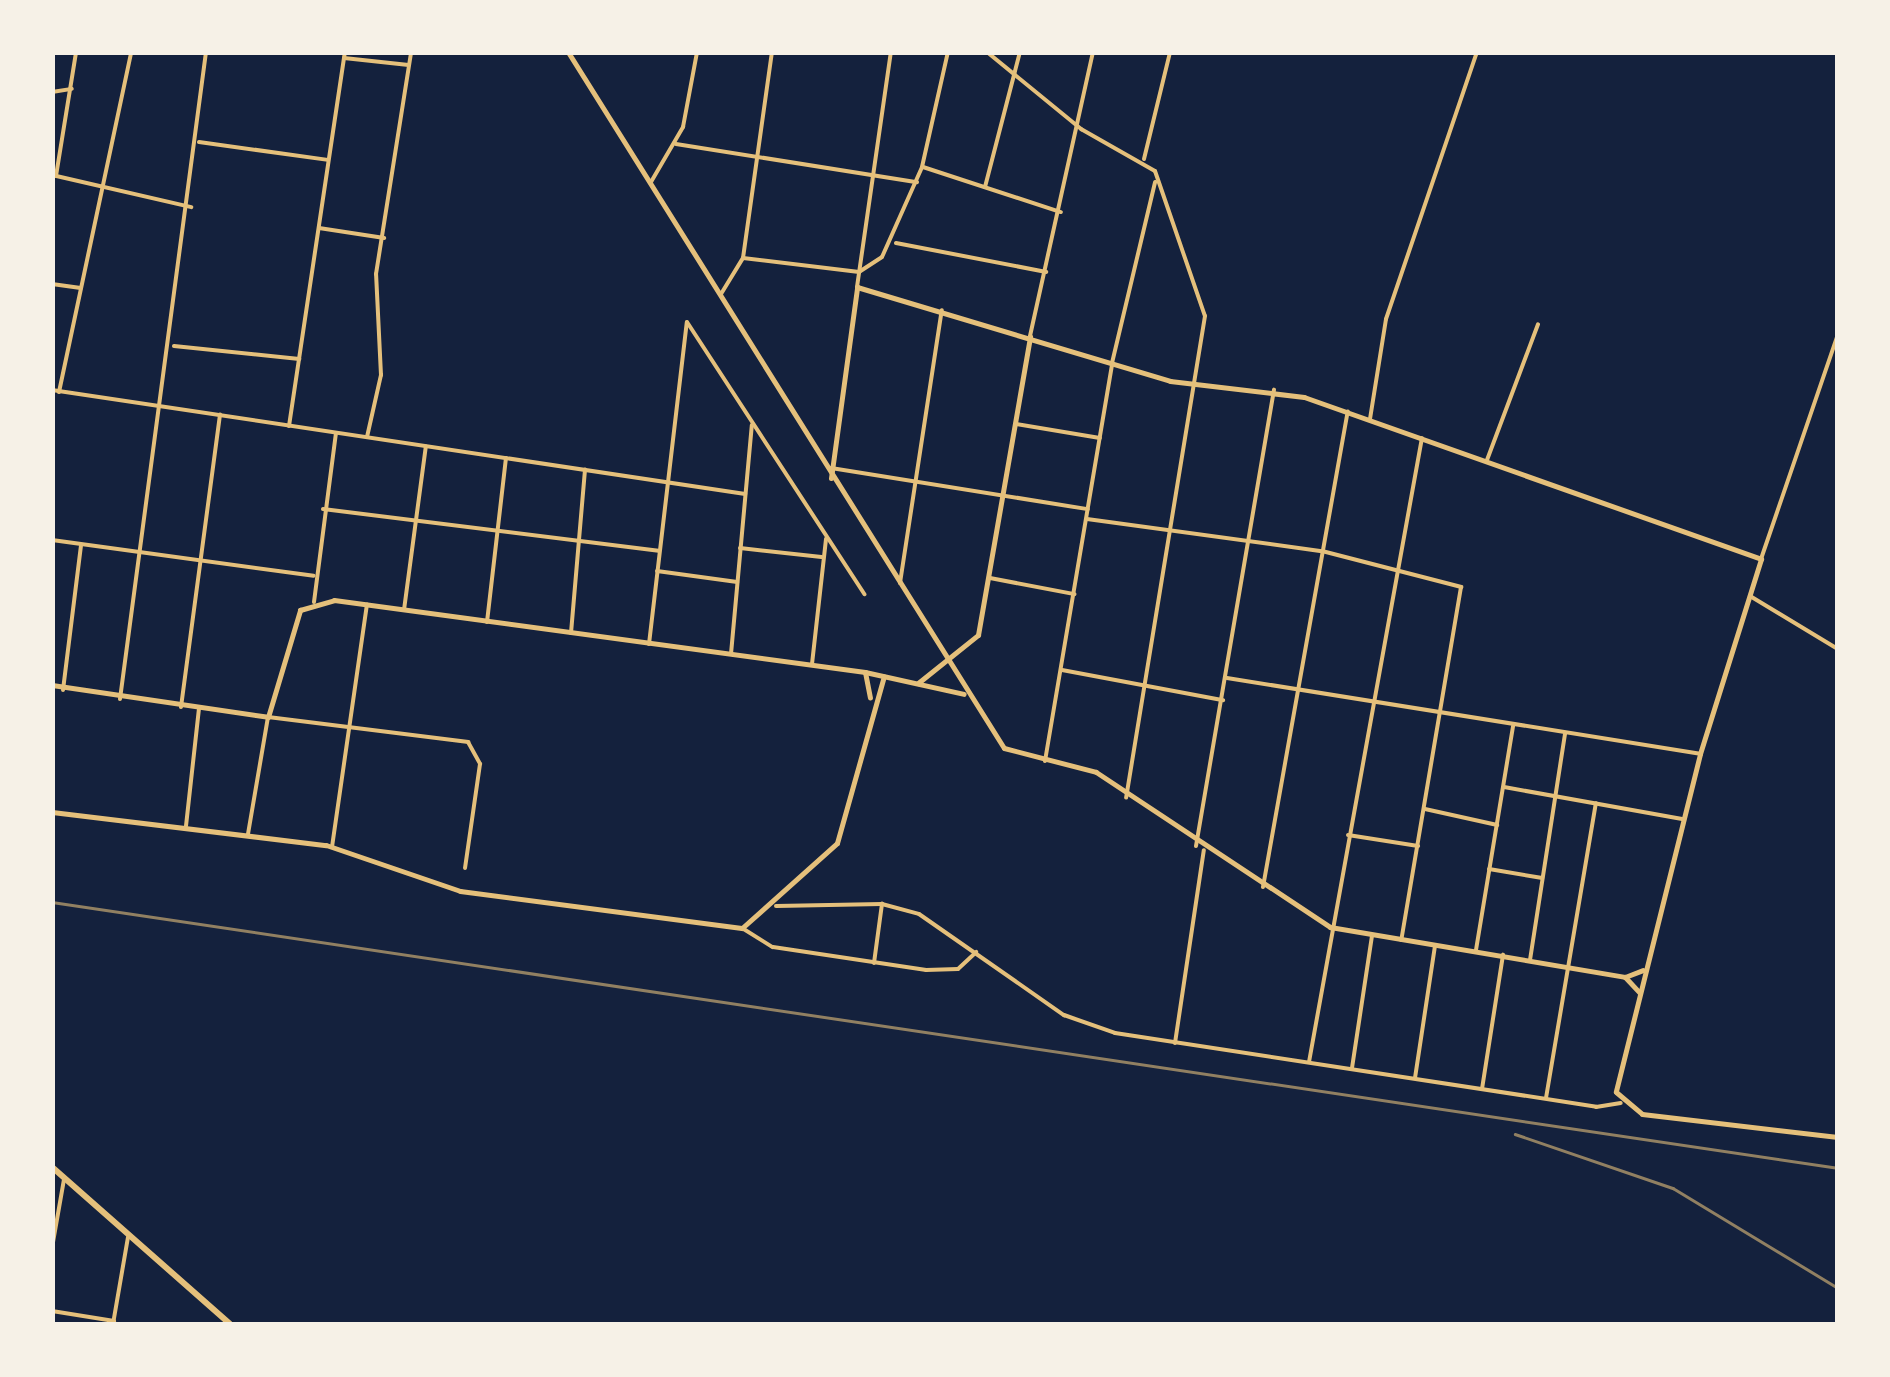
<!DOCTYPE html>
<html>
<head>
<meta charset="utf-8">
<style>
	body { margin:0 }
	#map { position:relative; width:1890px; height:1377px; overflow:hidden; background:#14213d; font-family:Rubik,sans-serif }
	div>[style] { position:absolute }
	.minor>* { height:4px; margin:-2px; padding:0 2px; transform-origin:2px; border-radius:2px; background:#e5c07b }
	.tertiary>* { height:5px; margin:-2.5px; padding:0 2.5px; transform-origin:2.5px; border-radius:2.5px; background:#e5c07b }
	.secondary>* { height:6px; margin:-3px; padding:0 3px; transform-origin:3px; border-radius:3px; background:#e5c07b }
	.rail>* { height:2.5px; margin:-1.25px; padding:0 1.25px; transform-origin:1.25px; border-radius:1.25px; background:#918062 }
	span { translate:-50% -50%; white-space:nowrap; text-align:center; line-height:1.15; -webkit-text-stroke:9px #f6f1e7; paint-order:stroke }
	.frame { position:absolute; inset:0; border:55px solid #f6f1e7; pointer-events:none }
</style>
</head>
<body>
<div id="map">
	<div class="minor">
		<i style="left:987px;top:52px;width:122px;rotate:39.3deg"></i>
		<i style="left:1081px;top:129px;width:85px;rotate:29.6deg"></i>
		<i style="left:1155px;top:171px;width:153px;rotate:71deg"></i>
		<i style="left:1205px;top:316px;width:488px;rotate:99.3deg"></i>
		<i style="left:344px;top:58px;width:65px;rotate:6.1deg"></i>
		<i style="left:52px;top:92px;width:20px;rotate:-9deg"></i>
		<i style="left:199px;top:142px;width:130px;rotate:7.9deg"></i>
		<i style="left:676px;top:144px;width:244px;rotate:9deg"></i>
		<i style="left:1144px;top:159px;width:110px;rotate:-76.3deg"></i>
		<i style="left:923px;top:167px;width:145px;rotate:18.1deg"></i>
		<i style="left:52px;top:175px;width:143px;rotate:13deg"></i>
		<i style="left:56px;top:176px;width:126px;rotate:-80.8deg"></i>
		<i style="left:651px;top:182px;width:64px;rotate:-59.8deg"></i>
		<i style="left:683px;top:127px;width:76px;rotate:-79.4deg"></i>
		<i style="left:985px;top:187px;width:139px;rotate:-75.5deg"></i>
		<i style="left:319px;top:228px;width:66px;rotate:8.7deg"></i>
		<i style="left:896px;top:243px;width:153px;rotate:10.9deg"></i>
		<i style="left:743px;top:258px;width:117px;rotate:6.9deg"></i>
		<i style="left:859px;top:272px;width:27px;rotate:-33deg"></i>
		<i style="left:882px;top:257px;width:98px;rotate:-66deg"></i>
		<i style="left:922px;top:167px;width:118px;rotate:-77.3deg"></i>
		<i style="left:52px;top:284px;width:29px;rotate:8deg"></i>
		<i style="left:857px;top:287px;width:237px;rotate:-81.8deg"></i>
		<i style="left:721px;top:294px;width:42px;rotate:-58.6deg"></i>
		<i style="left:743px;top:258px;width:208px;rotate:-82deg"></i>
		<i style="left:1030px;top:336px;width:291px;rotate:-77.5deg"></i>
		<i style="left:174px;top:346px;width:126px;rotate:5.9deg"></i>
		<i style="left:52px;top:390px;width:701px;rotate:8.53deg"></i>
		<i style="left:59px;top:392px;width:348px;rotate:-78deg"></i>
		<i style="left:1370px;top:419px;width:101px;rotate:-80.9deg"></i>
		<i style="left:1386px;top:319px;width:282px;rotate:-71.2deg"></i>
		<i style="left:1016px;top:424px;width:85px;rotate:9.5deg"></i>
		<i style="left:289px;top:426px;width:378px;rotate:-81.5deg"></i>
		<i style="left:367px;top:437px;width:64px;rotate:-77.3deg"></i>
		<i style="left:381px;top:375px;width:101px;rotate:-92.8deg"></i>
		<i style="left:376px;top:274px;width:225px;rotate:-81deg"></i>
		<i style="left:1487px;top:460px;width:145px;rotate:-69.4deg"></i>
		<i style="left:831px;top:468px;width:260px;rotate:9.1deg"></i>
		<i style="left:323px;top:509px;width:338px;rotate:7.1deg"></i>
		<i style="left:1087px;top:519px;width:237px;rotate:7.8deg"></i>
		<i style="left:1322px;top:551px;width:144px;rotate:14.5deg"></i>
		<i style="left:1461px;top:587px;width:358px;rotate:99.6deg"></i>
		<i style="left:52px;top:540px;width:264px;rotate:7.8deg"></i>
		<i style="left:740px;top:548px;width:82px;rotate:6.3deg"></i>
		<i style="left:1761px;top:559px;width:238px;rotate:-71.1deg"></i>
		<i style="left:657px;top:571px;width:81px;rotate:7.8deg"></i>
		<i style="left:990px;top:578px;width:86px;rotate:10.8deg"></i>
		<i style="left:900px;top:583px;width:276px;rotate:-81.3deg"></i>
		<i style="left:1750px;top:596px;width:103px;rotate:31.1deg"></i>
		<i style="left:314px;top:602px;width:170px;rotate:-82.6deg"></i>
		<i style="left:404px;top:610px;width:165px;rotate:-82.4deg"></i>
		<i style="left:487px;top:622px;width:165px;rotate:-83.4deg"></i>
		<i style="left:571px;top:633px;width:164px;rotate:-85.1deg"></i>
		<i style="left:649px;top:644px;width:324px;rotate:-83.3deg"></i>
		<i style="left:687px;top:322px;width:325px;rotate:56.9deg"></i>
		<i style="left:731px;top:654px;width:230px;rotate:-84.8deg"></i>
		<i style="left:812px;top:664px;width:126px;rotate:-83.6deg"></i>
		<i style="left:1062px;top:670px;width:164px;rotate:10.6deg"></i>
		<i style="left:1227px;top:678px;width:479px;rotate:9.1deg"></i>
		<i style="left:63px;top:690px;width:145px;rotate:-82.9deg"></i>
		<i style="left:120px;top:699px;width:653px;rotate:-82.43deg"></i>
		<i style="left:181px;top:707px;width:295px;rotate:-82.4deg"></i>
		<i style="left:1045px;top:761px;width:404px;rotate:-80.4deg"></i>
		<i style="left:1112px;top:363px;width:186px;rotate:-76.6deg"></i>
		<i style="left:1504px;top:787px;width:181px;rotate:10.2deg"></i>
		<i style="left:1425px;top:809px;width:74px;rotate:12.5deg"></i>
		<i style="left:186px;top:826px;width:118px;rotate:-83.7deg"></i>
		<i style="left:248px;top:834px;width:119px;rotate:-80.3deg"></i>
		<i style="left:268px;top:717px;width:202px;rotate:7.1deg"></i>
		<i style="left:468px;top:742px;width:25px;rotate:61deg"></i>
		<i style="left:480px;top:764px;width:105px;rotate:98.2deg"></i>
		<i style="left:1348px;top:835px;width:71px;rotate:8.9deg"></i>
		<i style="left:1196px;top:846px;width:463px;rotate:-80.3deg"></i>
		<i style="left:332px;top:847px;width:245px;rotate:-81.8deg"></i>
		<i style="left:1489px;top:869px;width:54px;rotate:9.6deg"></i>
		<i style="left:1263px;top:887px;width:483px;rotate:-79.9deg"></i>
		<i style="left:776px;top:906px;width:106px;rotate:-1.1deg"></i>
		<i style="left:882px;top:904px;width:38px;rotate:15deg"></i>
		<i style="left:919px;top:914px;width:177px;rotate:34.9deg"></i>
		<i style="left:1064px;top:1015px;width:54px;rotate:19.4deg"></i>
		<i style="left:1115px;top:1033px;width:487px;rotate:8.7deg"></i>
		<i style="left:1596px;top:1107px;width:25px;rotate:-9deg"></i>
		<i style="left:742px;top:928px;width:36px;rotate:32deg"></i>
		<i style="left:773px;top:947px;width:155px;rotate:8.5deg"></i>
		<i style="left:926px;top:970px;width:32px;rotate:-2deg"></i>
		<i style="left:958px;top:969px;width:25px;rotate:-43deg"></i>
		<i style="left:1476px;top:950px;width:227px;rotate:-80.6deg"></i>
		<i style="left:1530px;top:960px;width:229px;rotate:-81.2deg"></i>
		<i style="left:874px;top:963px;width:60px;rotate:-82.3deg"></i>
		<i style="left:1175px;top:1043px;width:195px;rotate:-81.5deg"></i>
		<i style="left:1309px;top:1062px;width:634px;rotate:-79.74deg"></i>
		<i style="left:1352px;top:1068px;width:134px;rotate:-81.4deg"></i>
		<i style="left:1415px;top:1078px;width:134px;rotate:-81.4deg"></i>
		<i style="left:1482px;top:1089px;width:136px;rotate:-81.1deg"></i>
		<i style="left:1546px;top:1098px;width:299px;rotate:-80.4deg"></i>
		<i style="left:52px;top:1248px;width:70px;rotate:-80.1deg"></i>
		<i style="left:52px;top:1311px;width:63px;rotate:9.2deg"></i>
		<i style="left:113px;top:1324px;width:88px;rotate:-80.2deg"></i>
		<i style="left:1523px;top:1324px;width:64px"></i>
	</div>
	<div class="tertiary">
		<i style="left:568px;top:52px;width:821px;rotate:57.94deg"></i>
		<i style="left:1004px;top:748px;width:95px;rotate:14.6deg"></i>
		<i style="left:1096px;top:772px;width:281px;rotate:33.5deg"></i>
		<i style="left:1330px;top:927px;width:299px;rotate:9.6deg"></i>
		<i style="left:1625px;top:977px;width:19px;rotate:-21deg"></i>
		<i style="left:831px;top:478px;width:193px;rotate:-82.2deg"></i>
		<i style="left:857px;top:287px;width:327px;rotate:16.7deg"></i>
		<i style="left:1170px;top:381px;width:135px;rotate:6.8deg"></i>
		<i style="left:1304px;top:397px;width:485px;rotate:19.5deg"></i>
		<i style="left:1761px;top:559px;width:204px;rotate:107.4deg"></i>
		<i style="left:1700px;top:754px;width:348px;rotate:104deg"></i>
		<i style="left:1616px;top:1092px;width:34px;rotate:40deg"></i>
		<i style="left:1642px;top:1114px;width:197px;rotate:6.7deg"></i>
		<i style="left:865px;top:672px;width:26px;rotate:79deg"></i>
		<i style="left:918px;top:683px;width:77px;rotate:-38.7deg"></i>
		<i style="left:978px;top:635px;width:303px;rotate:-80.1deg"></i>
		<i style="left:52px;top:685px;width:218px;rotate:8.4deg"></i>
		<i style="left:268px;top:717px;width:112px;rotate:-73.3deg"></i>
		<i style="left:300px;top:610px;width:35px;rotate:-16deg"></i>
		<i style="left:334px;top:600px;width:536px;rotate:7.72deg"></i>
		<i style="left:865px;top:672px;width:101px;rotate:12.5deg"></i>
		<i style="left:52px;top:812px;width:276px;rotate:6.9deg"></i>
		<i style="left:326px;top:845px;width:142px;rotate:18.9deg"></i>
		<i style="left:460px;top:891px;width:284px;rotate:7.5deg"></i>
		<i style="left:742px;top:928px;width:127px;rotate:-41.8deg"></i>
		<i style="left:837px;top:843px;width:173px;rotate:-74.3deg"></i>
		<i style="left:1625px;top:977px;width:21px;rotate:47deg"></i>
	</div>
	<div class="secondary">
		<i style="left:52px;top:1167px;width:237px;rotate:41.4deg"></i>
	</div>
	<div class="rail">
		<i style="left:52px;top:902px;width:1806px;rotate:8.47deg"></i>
		<i style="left:1515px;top:1134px;width:167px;rotate:18.9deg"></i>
		<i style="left:1673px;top:1188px;width:193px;rotate:31.2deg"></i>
	</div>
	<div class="frame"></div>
</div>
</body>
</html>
